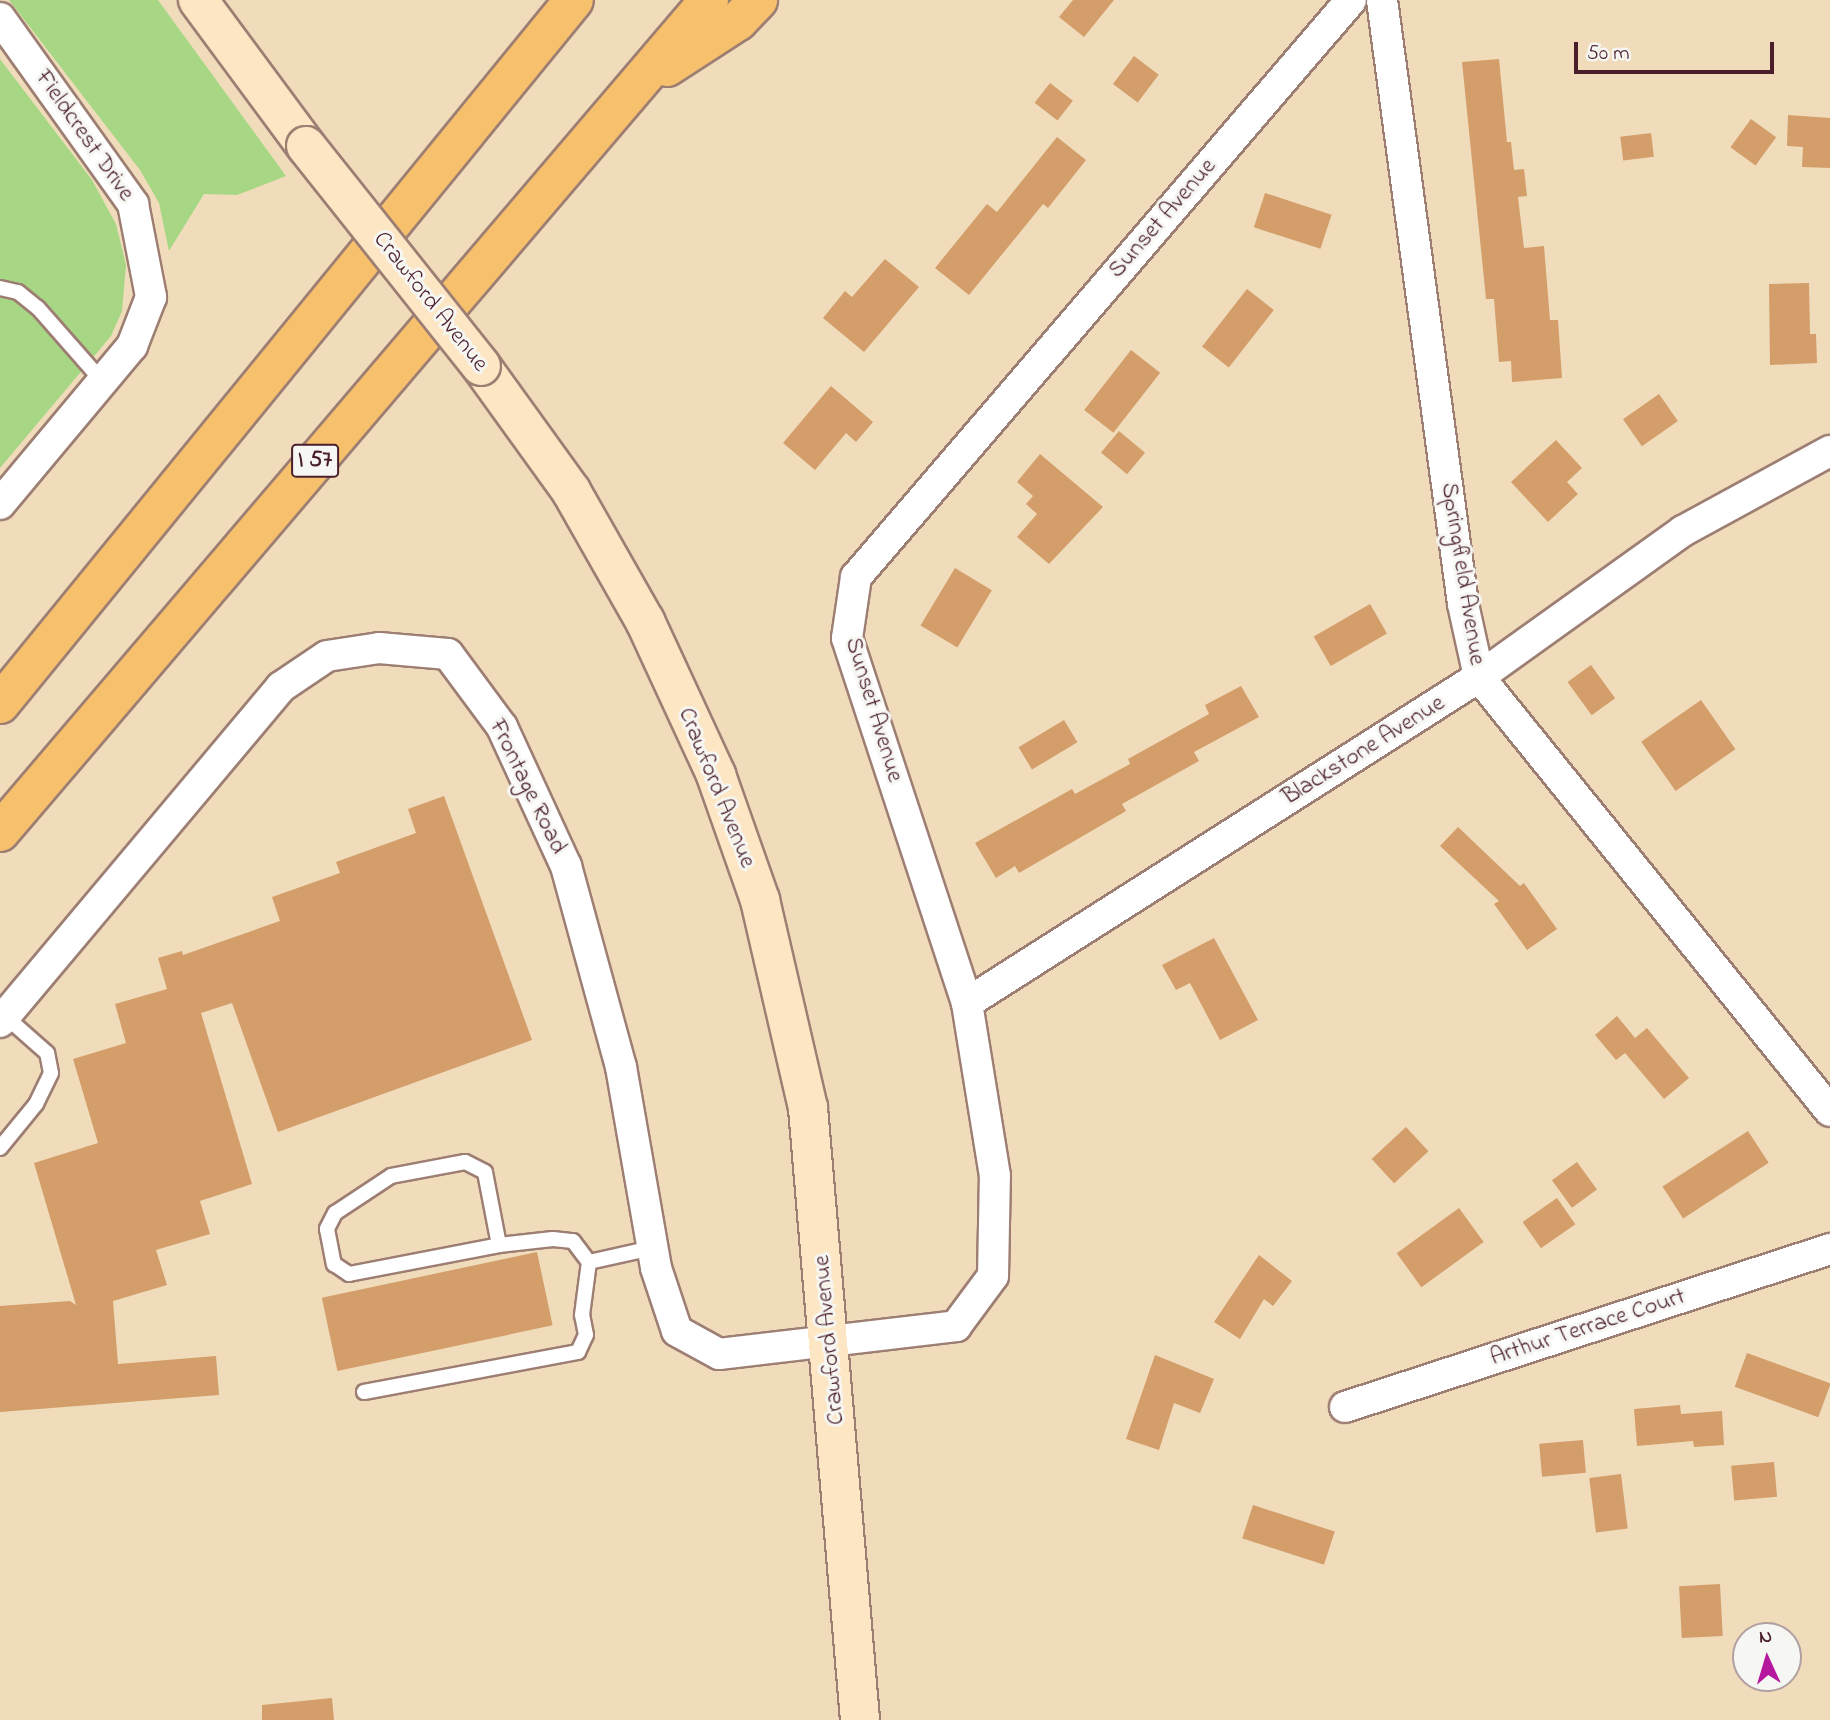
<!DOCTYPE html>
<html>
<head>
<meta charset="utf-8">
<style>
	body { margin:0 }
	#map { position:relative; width:1830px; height:1720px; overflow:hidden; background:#f0dcbb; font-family:"Indie Flower",sans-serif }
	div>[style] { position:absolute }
	.green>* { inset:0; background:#a7d785 }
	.building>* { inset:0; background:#d39e6a; transform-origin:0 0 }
	.roads { filter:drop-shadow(2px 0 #9d7e73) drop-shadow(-2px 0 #9d7e73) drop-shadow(0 2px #9d7e73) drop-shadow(0 -2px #9d7e73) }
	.service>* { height:14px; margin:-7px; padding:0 7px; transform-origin:7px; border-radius:7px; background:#fff }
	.minor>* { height:30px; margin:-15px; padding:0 15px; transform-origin:15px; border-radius:15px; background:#fff }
	.secondary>* { height:38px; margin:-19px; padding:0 19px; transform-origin:19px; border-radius:19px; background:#fce6c4 }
	.motorway>* { height:38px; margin:-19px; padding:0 19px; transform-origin:19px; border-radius:19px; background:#f7c06c }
	.bridges { filter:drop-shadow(2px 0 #9d7e73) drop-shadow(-2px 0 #9d7e73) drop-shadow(0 2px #9d7e73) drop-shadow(0 -2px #9d7e73) }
	.secondary-bridge>* { height:38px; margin:-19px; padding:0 19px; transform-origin:19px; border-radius:19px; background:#fce6c4 }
	span { translate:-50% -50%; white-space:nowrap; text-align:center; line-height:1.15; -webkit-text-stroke:6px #f6f6f2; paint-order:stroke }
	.shield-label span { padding:2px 5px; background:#f6f6f2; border:2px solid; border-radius:5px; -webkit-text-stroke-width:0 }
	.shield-label { font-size:23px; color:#4a1f2b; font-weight:700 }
	.street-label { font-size:24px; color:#4a1f2b }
	.north { position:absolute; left:1732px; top:1622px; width:70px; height:70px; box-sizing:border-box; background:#f6f6f2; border:2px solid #b1a0a2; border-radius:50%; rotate:356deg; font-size:19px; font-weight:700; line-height:28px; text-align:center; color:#4a1f2b }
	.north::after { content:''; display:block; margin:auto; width:24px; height:32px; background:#b5179e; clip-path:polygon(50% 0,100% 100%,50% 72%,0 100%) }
	.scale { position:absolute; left:1574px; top:42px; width:200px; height:32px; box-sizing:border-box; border:4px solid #4a1f2b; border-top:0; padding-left:9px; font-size:21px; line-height:24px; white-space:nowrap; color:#4a1f2b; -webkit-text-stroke:5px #f6f6f2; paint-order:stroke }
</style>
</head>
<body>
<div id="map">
	<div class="green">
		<i style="clip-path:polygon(9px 0,158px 0,286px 176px,237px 195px,204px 194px,169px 251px,159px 203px,140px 170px)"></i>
		<i style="clip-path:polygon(0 59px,92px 180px,116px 224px,126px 265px,122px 311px,111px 336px,0 468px)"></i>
	</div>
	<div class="building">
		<i style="clip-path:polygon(1073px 0,1114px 0,1084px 37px,1059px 17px)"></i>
		<i style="left:1134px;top:56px;width:31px;height:35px;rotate:37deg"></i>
		<i style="clip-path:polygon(1499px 59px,1507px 142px,1511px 142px,1514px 170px,1524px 169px,1527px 196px,1518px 197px,1524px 248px,1544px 246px,1550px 320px,1558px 320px,1562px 378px,1512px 382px,1511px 361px,1499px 362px,1494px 299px,1486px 299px,1462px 62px)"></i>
		<i style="left:1050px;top:83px;width:29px;height:25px;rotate:38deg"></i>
		<i style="clip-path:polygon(1788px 115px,1830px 118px,1830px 168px,1802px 167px,1803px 147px,1787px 146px)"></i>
		<i style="left:1751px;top:119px;width:31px;height:35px;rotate:36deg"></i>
		<i style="left:1651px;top:133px;width:24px;height:31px;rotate:83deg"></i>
		<i style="clip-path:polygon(1057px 137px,1086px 160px,1048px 208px,1043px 204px,969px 295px,935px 268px,987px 204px,997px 212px)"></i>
		<i style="left:1265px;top:193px;width:70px;height:36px;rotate:18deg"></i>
		<i style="clip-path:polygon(885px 259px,919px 287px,864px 352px,823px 318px,845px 291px,852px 297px)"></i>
		<i style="clip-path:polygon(1809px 283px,1810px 334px,1816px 334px,1817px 363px,1770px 365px,1769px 284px)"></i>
		<i style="left:1247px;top:289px;width:34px;height:73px;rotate:38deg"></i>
		<i style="left:1131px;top:350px;width:37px;height:76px;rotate:38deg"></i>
		<i style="clip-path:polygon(831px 386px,873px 422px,856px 442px,846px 433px,815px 470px,783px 443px)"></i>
		<i style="left:1659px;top:394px;width:33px;height:44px;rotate:55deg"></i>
		<i style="left:1119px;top:431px;width:34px;height:28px;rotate:40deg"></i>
		<i style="clip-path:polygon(1556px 440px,1582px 468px,1567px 482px,1578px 494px,1548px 522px,1511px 482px)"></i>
		<i style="clip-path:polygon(1040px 454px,1103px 507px,1049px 564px,1017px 537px,1037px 514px,1026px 504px,1033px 496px,1017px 482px)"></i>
		<i style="left:955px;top:568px;width:43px;height:67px;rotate:31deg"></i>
		<i style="left:1370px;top:604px;width:34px;height:65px;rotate:60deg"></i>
		<i style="left:1591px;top:665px;width:41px;height:29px;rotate:54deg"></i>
		<i style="clip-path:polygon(1241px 686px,1259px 717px,1194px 752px,1199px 761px,1122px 804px,1126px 811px,1019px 873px,1015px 866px,996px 878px,975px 843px,1072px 789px,1075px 794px,1130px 764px,1128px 759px,1209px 714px,1205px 705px)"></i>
		<i style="left:1701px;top:700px;width:60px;height:73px;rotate:55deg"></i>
		<i style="left:1064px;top:720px;width:26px;height:53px;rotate:59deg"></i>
		<i style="clip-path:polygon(444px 796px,532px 1040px,278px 1132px,232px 1003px,201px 1013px,252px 1184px,200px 1201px,210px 1234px,156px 1250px,167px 1285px,113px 1301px,118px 1364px,216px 1356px,219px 1395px,0 1412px,0 1306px,70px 1301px,76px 1305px,34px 1163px,98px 1143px,73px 1059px,126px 1043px,115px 1004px,167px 989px,158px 958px,182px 951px,183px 955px,280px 921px,272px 897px,340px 873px,336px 862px,416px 833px,408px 809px)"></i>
		<i style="clip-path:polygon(1458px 827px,1520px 886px,1524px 883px,1557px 929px,1527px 950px,1494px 904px,1499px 901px,1440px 846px)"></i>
		<i style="clip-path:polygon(1214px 938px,1258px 1020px,1220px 1040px,1190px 983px,1176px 990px,1162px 965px)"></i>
		<i style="clip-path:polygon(1617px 1016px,1635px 1038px,1647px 1028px,1689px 1078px,1664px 1099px,1625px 1053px,1616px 1060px,1595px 1035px)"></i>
		<i style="left:1406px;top:1127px;width:33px;height:47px;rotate:47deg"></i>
		<i style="left:1748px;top:1131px;width:38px;height:102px;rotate:57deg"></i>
		<i style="left:1577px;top:1162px;width:34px;height:31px;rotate:54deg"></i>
		<i style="left:1557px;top:1198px;width:32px;height:42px;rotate:55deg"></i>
		<i style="left:1459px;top:1208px;width:42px;height:77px;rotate:54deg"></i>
		<i style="left:537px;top:1252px;width:75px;height:220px;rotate:78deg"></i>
		<i style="clip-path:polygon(1259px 1255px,1292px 1281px,1273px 1306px,1264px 1299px,1240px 1339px,1214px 1322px)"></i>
		<i style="left:1747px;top:1353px;width:89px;height:36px;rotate:20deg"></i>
		<i style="clip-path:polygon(1155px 1355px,1214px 1379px,1200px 1413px,1174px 1403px,1159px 1450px,1126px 1439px)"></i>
		<i style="clip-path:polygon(1680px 1405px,1681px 1414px,1722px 1411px,1724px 1445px,1694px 1447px,1693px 1441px,1637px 1446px,1634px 1409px)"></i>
		<i style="left:1583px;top:1440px;width:33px;height:44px;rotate:85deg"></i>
		<i style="left:1774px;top:1462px;width:35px;height:43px;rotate:85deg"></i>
		<i style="left:1621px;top:1474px;width:55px;height:32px;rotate:83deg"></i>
		<i style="left:1253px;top:1505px;width:86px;height:35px;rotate:18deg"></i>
		<i style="left:1720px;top:1584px;width:52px;height:41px;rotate:87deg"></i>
		<i style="clip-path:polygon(332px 1698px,334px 1720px,262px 1720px,262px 1705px)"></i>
	</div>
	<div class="roads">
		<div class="service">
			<i style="left:0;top:288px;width:18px;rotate:13deg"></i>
			<i style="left:18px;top:292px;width:26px;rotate:39deg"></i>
			<i style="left:38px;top:308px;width:98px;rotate:48.7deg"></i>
			<i style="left:0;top:1148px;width:57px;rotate:-50.7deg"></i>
			<i style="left:36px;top:1104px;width:34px;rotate:-64deg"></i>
			<i style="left:51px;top:1073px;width:20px;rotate:-101deg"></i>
			<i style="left:47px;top:1053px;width:56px;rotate:-138.6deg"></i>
			<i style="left:499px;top:1245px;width:74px;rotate:-100.9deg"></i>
			<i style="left:485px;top:1172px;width:22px;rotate:-153deg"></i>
			<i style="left:465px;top:1162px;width:75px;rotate:169.3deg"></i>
			<i style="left:391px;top:1176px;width:67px;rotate:146.5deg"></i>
			<i style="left:335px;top:1213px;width:18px;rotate:117deg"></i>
			<i style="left:327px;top:1229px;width:36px;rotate:79deg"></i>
			<i style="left:334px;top:1264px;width:18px;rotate:34deg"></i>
			<i style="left:349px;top:1274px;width:153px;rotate:-10.9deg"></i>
			<i style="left:499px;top:1245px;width:54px;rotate:-6.3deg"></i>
			<i style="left:553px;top:1239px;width:20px;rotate:6deg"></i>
			<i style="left:573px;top:1241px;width:26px;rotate:53deg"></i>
			<i style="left:589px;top:1262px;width:65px;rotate:-12.5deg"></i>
			<i style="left:364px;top:1392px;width:218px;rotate:-10.6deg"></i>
			<i style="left:578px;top:1352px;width:19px;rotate:-65deg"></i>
			<i style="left:586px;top:1335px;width:20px;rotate:-101deg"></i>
			<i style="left:582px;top:1315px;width:53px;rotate:-82.5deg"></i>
		</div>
		<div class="minor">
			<i style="left:1382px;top:0;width:609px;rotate:82.36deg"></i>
			<i style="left:1463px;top:604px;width:75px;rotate:77.6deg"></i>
			<i style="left:1479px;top:677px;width:558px;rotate:51.04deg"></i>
			<i style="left:0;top:18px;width:229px;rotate:54.4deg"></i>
			<i style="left:133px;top:204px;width:95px;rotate:79deg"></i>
			<i style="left:151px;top:297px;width:53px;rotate:111.2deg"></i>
			<i style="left:132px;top:346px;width:206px;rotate:129.9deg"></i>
			<i style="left:967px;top:1003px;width:607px;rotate:-32.49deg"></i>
			<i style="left:1479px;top:677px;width:251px;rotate:-35.6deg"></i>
			<i style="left:1683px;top:531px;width:167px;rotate:-28.6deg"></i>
			<i style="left:0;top:1022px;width:437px;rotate:-50deg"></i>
			<i style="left:281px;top:687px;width:55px;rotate:-34deg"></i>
			<i style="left:327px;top:656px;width:53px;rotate:-8.7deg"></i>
			<i style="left:379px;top:648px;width:69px;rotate:5deg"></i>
			<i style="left:448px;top:654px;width:91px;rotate:53.5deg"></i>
			<i style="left:502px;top:727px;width:153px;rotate:65.3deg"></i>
			<i style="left:566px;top:866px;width:208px;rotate:74.7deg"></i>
			<i style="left:621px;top:1067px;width:204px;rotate:80.1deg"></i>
			<i style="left:656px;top:1268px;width:66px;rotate:71.6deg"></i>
			<i style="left:677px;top:1331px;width:48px;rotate:28.7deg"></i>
			<i style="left:719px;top:1354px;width:239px;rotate:-6.7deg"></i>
			<i style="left:956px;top:1326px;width:62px;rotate:-53.5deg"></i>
			<i style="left:993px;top:1276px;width:100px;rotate:-88.9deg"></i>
			<i style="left:995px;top:1176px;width:175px;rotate:-99.2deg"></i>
			<i style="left:967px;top:1003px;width:384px;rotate:-108.2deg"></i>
			<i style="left:847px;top:638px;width:62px;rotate:-81.6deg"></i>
			<i style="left:856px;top:577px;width:760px;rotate:-49.37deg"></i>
			<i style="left:1345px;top:1407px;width:510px;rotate:-18.04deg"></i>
		</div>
		<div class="secondary">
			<i style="left:198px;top:0;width:182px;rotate:53.5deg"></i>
			<i style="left:481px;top:366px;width:154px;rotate:54.2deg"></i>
			<i style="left:571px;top:491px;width:150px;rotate:60.4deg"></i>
			<i style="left:645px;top:621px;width:170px;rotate:65.2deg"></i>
			<i style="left:716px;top:775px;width:133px;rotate:70.6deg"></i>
			<i style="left:760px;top:900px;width:213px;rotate:77deg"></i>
			<i style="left:808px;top:1108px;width:614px;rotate:85.14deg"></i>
		</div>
		<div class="motorway">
			<i style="left:667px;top:67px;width:85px;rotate:-32.9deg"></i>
			<i style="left:738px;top:21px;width:29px;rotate:-46deg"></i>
			<i style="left:0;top:704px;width:908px;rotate:-50.81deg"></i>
			<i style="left:0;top:832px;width:1093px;rotate:-49.56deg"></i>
		</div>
	</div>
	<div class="bridges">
		<div class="secondary-bridge">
			<i style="left:306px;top:146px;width:281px;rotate:51.5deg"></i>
		</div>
	</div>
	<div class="shield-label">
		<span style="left:315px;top:461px">I 57</span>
	</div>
	<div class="street-label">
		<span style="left:84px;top:136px;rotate:55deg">Fieldcrest Drive</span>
		<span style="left:1163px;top:219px;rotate:-49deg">Sunset Avenue</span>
		<span style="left:430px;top:302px;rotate:52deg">Crawford Avenue</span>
		<span style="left:1462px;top:574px;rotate:81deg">Springfield Avenue</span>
		<span style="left:873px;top:710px;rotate:73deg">Sunset Avenue</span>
		<span style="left:1364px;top:751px;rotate:-32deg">Blackstone Avenue</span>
		<span style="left:527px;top:787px;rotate:64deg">Frontage Road</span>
		<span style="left:716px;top:788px;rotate:68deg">Crawford Avenue</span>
		<span style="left:1588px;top:1328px;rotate:-18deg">Arthur Terrace Court</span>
		<span style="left:830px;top:1340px;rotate:-95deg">Crawford Avenue</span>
	</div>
	<div class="north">N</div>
	<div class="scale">50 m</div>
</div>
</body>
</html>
